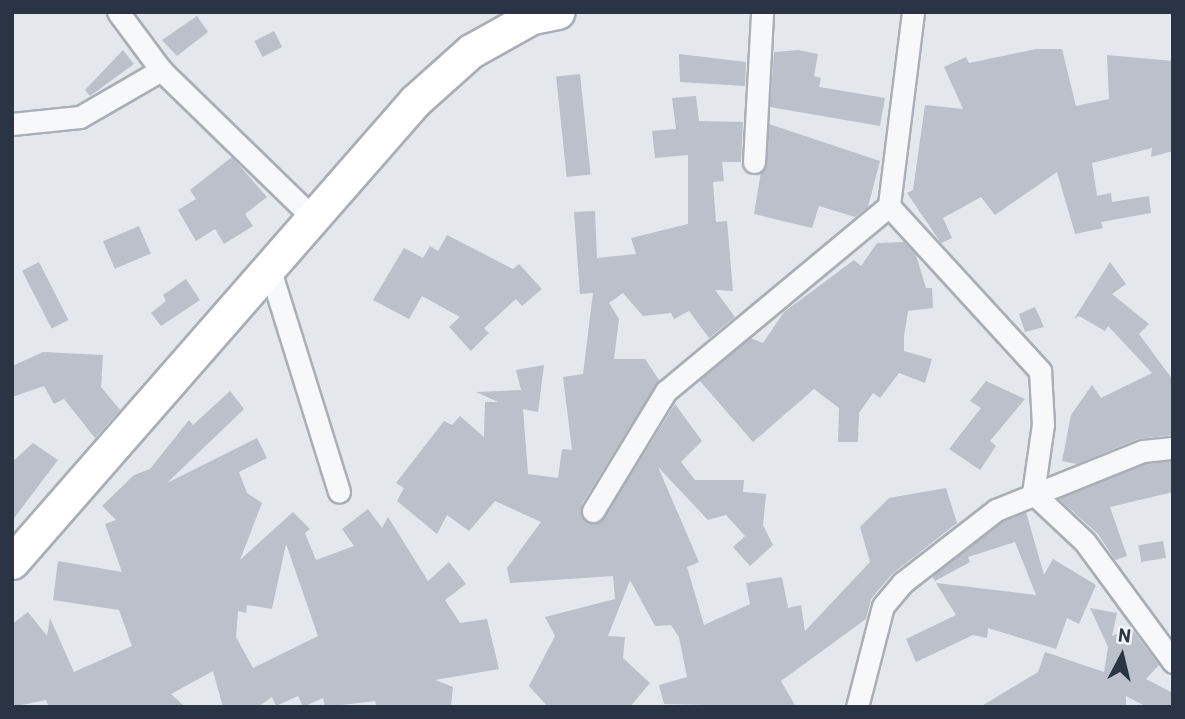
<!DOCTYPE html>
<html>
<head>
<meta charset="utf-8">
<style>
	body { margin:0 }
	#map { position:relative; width:1185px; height:719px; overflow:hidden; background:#e4e7ec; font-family:Barlow,sans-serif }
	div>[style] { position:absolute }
	.building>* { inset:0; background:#bbc0ca; transform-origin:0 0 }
	.roads { filter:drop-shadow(2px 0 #a9aeb7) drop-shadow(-2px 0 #a9aeb7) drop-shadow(0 2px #a9aeb7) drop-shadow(0 -2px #a9aeb7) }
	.street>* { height:21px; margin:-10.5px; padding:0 10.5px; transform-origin:10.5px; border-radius:10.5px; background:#f7f8fa }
	.primary>* { height:33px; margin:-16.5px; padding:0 16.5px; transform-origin:16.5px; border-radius:16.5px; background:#fff }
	span { translate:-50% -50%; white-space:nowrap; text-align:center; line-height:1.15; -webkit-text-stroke:5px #f4f6f9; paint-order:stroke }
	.frame { position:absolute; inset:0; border:14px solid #2b3445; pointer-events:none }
	.north { position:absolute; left:1087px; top:621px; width:70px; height:70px; -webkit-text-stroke:5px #f4f6f9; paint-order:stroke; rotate:7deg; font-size:19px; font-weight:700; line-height:28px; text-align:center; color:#2b3445 }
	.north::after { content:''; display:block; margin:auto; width:24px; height:32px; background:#2b3445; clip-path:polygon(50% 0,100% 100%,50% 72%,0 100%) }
</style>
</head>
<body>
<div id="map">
	<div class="building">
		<i style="clip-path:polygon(197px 16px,208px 32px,177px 56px,162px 40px)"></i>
		<i style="left:274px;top:31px;width:18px;height:22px;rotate:63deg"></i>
		<i style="clip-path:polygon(1036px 49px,1062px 49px,1076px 106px,1109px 99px,1107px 55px,1173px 61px,1173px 151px,1151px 157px,1152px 148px,1092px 163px,1097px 196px,1111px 193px,1112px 202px,1149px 196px,1151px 213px,1101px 222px,1103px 228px,1075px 234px,1057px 172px,995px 215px,981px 197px,943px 218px,952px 238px,941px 243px,907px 193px,913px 190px,925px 105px,963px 109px,944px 67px,966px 57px,969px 63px)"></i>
		<i style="clip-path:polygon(123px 50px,134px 64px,90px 96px,85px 90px)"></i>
		<i style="clip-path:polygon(798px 50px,818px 54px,814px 76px,821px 78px,819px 87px,885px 98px,880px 126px,770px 107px,774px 52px)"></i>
		<i style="clip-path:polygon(679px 54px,746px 62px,745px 86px,680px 82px)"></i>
		<i style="left:580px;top:74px;width:101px;height:24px;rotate:84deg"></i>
		<i style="clip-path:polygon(696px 96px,699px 121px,743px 122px,741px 162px,722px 162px,724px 181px,713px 182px,716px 222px,727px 221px,733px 291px,715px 290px,735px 317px,709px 338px,689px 311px,674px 319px,671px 313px,643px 316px,623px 293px,609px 303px,619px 319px,614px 359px,645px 359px,659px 380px,582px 504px,582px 518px,593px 524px,604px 518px,675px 404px,702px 441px,681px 462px,695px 480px,744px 480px,743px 492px,766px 494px,763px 525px,773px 545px,750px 566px,733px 547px,745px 536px,726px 515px,708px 520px,658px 467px,699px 562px,687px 567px,704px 625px,750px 604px,746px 583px,782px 577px,788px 608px,801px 605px,805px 631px,870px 562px,860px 527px,889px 498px,946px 488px,957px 523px,892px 574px,871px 599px,866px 619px,781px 681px,796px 707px,664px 704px,659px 685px,687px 677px,679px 637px,671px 625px,655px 626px,630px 580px,608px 636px,625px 637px,623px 658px,650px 683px,630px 707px,548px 707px,529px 686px,555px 636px,545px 617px,615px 599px,613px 576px,510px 583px,507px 568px,541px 522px,495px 501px,469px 531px,447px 515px,437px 534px,397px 501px,404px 488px,396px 483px,444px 421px,452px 425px,460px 416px,484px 437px,485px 402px,498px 402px,476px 392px,521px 390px,516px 370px,544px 365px,538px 412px,523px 409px,528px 474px,558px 478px,562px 449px,572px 450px,563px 377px,583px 374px,593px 293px,580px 294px,574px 212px,595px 211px,597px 258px,636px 254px,631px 238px,688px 224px,688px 155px,655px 158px,652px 131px,676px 129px,672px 98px)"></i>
		<i style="clip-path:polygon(769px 124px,880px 161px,868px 207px,855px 217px,819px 206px,812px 228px,754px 214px)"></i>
		<i style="clip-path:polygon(232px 157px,267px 197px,245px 214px,253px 226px,224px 244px,215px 229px,196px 241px,178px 210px,196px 199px,190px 190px)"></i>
		<i style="left:139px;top:226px;width:30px;height:39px;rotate:67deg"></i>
		<i style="clip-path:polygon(447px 235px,513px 269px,519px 264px,542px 289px,522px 306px,516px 299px,484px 328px,489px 333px,471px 351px,449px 327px,460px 317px,422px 296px,409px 319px,373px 300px,404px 248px,423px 258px,430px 246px,438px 251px)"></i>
		<i style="clip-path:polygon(904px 242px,916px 255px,926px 288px,932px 288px,933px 308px,908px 311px,904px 336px,904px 351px,932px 359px,925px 383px,899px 373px,880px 398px,873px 393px,859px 413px,858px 442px,838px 442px,839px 408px,814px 389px,753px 442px,700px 381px,750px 338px,763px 343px,784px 312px,854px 260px,861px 266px,877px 243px)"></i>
		<i style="left:39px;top:262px;width:65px;height:19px;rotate:63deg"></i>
		<i style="clip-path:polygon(1110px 262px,1126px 284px,1112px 294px,1149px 324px,1139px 334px,1173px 380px,1173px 435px,1138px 439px,1077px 464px,1062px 461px,1071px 415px,1092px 385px,1101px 398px,1152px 373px,1108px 326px,1105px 331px,1079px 316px,1074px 319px)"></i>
		<i style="clip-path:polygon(186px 279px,200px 300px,161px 326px,151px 313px,166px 301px,163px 295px)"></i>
		<i style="clip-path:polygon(1035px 307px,1044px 327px,1025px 332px,1019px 314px)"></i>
		<i style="clip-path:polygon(43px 352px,103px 355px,101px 387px,120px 410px,95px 438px,64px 399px,54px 404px,44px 386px,12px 397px,12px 366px)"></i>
		<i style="clip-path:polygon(986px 381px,1025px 399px,990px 441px,996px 446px,980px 470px,949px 449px,981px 408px,970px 401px)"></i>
		<i style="clip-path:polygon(evenodd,230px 391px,244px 409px,167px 483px,257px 438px,267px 458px,239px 472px,247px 493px,262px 503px,240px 560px,293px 512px,310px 529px,305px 533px,316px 560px,354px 546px,342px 529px,368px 509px,382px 528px,388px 517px,428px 581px,449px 562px,466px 584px,445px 600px,460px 623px,487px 619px,499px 669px,435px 680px,453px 687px,451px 707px,377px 707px,375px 701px,325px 707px,323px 698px,303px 707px,298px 696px,276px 706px,272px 697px,258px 707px,223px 707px,213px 671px,171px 694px,185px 707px,49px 707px,46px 700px,12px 707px,12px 624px,28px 612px,47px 636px,50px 618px,74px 672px,132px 646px,119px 610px,53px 600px,58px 561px,122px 572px,105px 524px,116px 520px,102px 506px,134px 475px,150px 469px,189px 420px,193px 425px,230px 391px,286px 544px,318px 636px,253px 668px,236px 637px,238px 611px,246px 613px,247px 605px,272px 609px,286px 544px)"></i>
		<i style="clip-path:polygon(33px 443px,58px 460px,12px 521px,12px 462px)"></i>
		<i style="clip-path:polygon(1173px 461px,1173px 492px,1110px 507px,1127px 556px,1115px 560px,1098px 534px,1059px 499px,1146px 464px)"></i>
		<i style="clip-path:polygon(1026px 512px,1044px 575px,1053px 559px,1096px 585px,1079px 624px,1067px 618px,1056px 649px,988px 628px,987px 638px,973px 635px,916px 662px,906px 639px,956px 615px,936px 583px,1036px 595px,1015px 542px,968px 557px,970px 562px,935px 581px,932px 576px,1000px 523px)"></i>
		<i style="left:1163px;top:541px;width:17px;height:25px;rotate:80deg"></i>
		<i style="clip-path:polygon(1090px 608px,1117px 613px,1112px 636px,1131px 628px,1159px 665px,1146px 679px,1173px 693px,1173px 707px,1147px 707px,1126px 696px,1126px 707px,980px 707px,1038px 672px,1045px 652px,1104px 672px,1108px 647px)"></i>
	</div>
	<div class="roads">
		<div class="street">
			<i style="left:118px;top:12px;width:72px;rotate:53.4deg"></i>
			<i style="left:161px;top:70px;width:211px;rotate:44.2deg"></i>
			<i style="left:913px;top:12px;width:195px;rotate:97.1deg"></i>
			<i style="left:889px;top:206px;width:224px;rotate:47.5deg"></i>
			<i style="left:1040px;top:371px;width:53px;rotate:86.8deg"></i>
			<i style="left:1043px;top:424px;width:70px;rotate:98.2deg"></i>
			<i style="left:1033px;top:493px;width:71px;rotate:43.3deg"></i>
			<i style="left:1085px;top:542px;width:149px;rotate:53.7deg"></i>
			<i style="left:12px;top:124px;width:68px;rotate:-5.9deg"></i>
			<i style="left:80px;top:117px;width:94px;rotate:-30.1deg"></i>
			<i style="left:754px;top:162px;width:150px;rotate:-86.9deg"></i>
			<i style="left:270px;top:270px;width:232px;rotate:72.7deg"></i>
			<i style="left:593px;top:511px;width:140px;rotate:-58.7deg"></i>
			<i style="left:666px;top:391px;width:290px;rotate:-39.7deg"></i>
			<i style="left:857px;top:707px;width:104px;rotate:-75.6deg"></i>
			<i style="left:883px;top:606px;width:30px;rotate:-50deg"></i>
			<i style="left:902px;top:583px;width:119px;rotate:-37.8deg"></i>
			<i style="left:996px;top:510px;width:158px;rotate:-21.9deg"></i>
			<i style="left:1143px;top:451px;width:30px;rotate:-6deg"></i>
		</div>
		<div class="primary">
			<i style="left:12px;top:562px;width:612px;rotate:-48.84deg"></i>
			<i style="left:415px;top:101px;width:75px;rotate:-41.8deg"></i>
			<i style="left:471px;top:51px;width:70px;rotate:-29.1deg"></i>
			<i style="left:532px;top:17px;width:26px;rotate:-11deg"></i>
		</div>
	</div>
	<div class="frame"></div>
	<div class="north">N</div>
</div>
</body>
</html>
